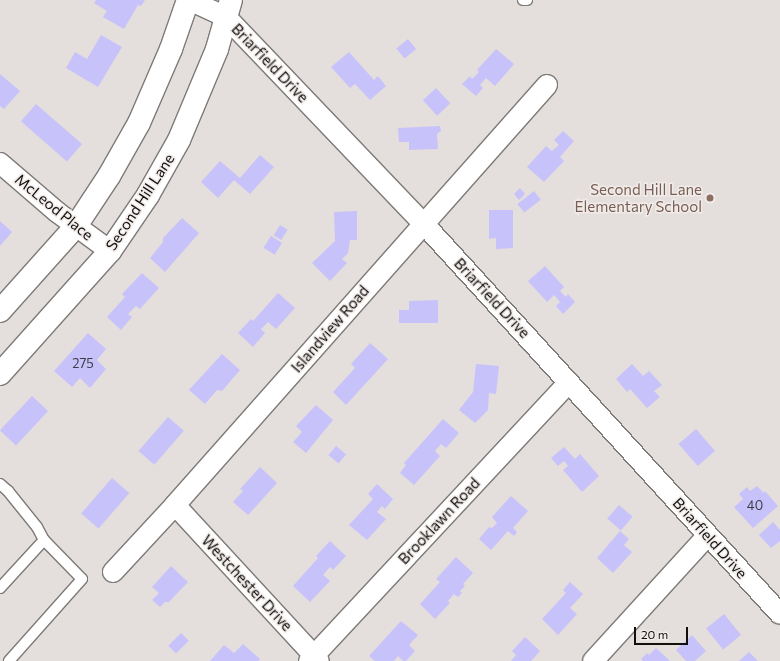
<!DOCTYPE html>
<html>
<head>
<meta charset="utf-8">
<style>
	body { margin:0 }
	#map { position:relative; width:780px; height:661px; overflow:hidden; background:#e4dfdc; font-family:Commissioner,sans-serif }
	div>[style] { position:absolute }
	.building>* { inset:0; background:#c8c2fa; transform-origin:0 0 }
	.roads { filter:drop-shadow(1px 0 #7e7a77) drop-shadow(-1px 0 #7e7a77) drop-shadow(0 1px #7e7a77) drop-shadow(0 -1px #7e7a77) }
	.lane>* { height:10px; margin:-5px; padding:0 5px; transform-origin:5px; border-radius:5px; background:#fff }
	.street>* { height:20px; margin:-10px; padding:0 10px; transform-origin:10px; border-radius:10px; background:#fff }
	.secondary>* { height:22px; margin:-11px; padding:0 11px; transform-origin:11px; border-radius:11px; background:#fff }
	.dots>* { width:11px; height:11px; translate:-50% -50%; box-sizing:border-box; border:2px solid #f1ece9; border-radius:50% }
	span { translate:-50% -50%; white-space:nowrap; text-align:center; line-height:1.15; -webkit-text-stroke:3px #f1ece9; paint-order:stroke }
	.number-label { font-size:13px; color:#3f3c4a }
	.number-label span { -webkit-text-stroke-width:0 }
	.street-label { font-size:15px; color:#11100f }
	.education-label { font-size:15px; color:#785e54 }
	.right { translate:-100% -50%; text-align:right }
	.scale { position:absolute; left:634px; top:627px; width:54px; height:18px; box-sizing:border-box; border:2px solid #11100f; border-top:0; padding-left:5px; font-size:12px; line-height:14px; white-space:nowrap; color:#11100f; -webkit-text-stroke:3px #f1ece9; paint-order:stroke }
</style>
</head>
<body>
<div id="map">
	<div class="building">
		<i style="clip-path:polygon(96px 0,145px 0,141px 6px,138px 5px,124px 29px,103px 17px,107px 11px,94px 3px)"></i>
		<i style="clip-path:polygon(101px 35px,122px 47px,98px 87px,66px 68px,75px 52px,87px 59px)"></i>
		<i style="left:408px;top:39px;width:13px;height:15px;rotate:51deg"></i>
		<i style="clip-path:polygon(496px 49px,514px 64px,495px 86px,486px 78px,480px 85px,483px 88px,476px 96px,462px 84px,470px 76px,472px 79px,479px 72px,477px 70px)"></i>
		<i style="clip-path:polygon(349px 52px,374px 80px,378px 76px,386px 86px,370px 100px,355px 84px,350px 88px,331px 67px)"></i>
		<i style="clip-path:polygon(0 74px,20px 91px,4px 109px,0 106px)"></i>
		<i style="left:436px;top:88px;width:21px;height:18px;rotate:47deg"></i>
		<i style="left:36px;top:104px;width:61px;height:23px;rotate:41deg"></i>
		<i style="clip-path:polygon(440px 126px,441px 131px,437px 134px,438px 149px,409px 150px,409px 142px,399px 142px,398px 128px)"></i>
		<i style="clip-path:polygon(563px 131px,574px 141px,560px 157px,564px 161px,544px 182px,527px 167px,546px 146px,552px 151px,559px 145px,554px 140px)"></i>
		<i style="clip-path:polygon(260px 155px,274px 167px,250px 194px,234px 180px,218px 198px,201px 182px,220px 161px,240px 178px)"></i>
		<i style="clip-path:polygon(520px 188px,525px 194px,519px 200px,514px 194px)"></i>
		<i style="left:534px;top:191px;width:11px;height:21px;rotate:52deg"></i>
		<i style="clip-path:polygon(489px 210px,513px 210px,513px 248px,496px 249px,496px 238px,489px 239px)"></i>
		<i style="clip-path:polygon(357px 211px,357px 240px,350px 240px,348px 253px,342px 259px,347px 263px,330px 281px,312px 263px,335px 241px,334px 212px)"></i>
		<i style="clip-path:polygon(182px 218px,199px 233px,165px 272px,150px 258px,163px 242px,163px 238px)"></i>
		<i style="clip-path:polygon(0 221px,12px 232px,0 246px)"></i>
		<i style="left:280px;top:225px;width:9px;height:12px;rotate:32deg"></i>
		<i style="left:271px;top:236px;width:13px;height:14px;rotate:32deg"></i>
		<i style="clip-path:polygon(545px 266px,564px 287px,560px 291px,566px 297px,568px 294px,575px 302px,563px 314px,556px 306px,560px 302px,554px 295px,547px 302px,528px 281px)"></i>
		<i style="clip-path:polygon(142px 273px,159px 288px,140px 309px,136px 306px,128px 314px,132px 317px,121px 330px,107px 317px,125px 297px,122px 294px)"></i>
		<i style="clip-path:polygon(278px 293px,295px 308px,276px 329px,268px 322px,261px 329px,265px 333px,253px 347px,238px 333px,251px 319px,253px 321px)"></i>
		<i style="clip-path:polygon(438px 300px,438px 323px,399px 323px,399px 310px,409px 310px,409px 301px)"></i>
		<i style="clip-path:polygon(88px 333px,106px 349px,97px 360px,106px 369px,90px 388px,80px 378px,72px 387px,54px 371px)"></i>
		<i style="clip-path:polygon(370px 343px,388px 359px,346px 405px,333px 392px,355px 368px,351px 364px)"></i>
		<i style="clip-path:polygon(222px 354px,240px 370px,222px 391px,217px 390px,205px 404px,189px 390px)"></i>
		<i style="clip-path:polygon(476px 364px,499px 366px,496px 394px,489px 393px,488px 410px,475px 423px,459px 410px,473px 392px)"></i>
		<i style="clip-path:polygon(632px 364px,643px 376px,649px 371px,662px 385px,654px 391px,660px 397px,647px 408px,630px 389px,627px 392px,616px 379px)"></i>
		<i style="left:32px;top:396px;width:22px;height:47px;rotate:43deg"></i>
		<i style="clip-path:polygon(316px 405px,333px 420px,306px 453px,293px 442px,302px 432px,296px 426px)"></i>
		<i style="left:168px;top:417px;width:21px;height:45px;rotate:41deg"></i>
		<i style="clip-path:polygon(443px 419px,459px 433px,446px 448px,441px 444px,435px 451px,440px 456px,414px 485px,400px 473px,406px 465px,404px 463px)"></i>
		<i style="left:696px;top:429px;width:29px;height:23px;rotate:49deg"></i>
		<i style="left:336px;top:446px;width:13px;height:12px;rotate:39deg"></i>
		<i style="clip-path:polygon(564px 447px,575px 459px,580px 454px,599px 476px,582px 492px,563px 470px,568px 466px,564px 461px,558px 466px,551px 458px)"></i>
		<i style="clip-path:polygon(260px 467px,277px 483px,248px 515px,233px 502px,243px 491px,240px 489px)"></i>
		<i style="left:112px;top:478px;width:23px;height:47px;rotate:41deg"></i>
		<i style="clip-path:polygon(377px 484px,393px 499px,385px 509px,382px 506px,377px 512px,386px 519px,367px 540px,349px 525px,373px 499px,368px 494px)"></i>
		<i style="clip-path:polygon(757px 486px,764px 493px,765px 491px,778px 506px,753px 528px,734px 507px,743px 499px,739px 494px,747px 487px,750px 491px)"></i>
		<i style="clip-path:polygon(511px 496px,528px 511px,513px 528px,517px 532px,514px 536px,508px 531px,491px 550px,479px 539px,489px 527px,492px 528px,497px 523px,492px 517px)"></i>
		<i style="left:619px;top:505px;width:18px;height:18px;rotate:41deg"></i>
		<i style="clip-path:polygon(773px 522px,780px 530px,780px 541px,771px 548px,759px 535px)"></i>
		<i style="clip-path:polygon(620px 531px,629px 539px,624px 545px,632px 552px,613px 573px,597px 558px)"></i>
		<i style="clip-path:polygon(330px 541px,346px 556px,333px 570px,330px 567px,323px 575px,330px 581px,310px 602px,293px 586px,318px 558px,316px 556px)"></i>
		<i style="clip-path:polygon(456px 557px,473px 573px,463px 584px,465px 586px,460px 591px,462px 593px,458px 597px,454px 594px,448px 601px,450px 603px,435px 619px,420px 604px,440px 582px,436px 579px)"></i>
		<i style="clip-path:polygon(171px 566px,188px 582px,169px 602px,165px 602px,160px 607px,152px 600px,159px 593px,152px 587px)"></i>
		<i style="clip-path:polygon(570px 582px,583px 594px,570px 608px,577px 614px,558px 635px,542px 619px,566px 593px,563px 590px)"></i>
		<i style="left:724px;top:614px;width:27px;height:23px;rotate:51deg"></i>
		<i style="clip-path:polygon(401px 621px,418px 635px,409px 645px,415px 651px,406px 661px,403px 661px,398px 656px,394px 661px,375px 661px,369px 656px)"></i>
		<i style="left:181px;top:633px;width:11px;height:18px;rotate:45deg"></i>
		<i style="clip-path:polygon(692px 635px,706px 651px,695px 661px,686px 661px,676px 650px)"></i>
		<i style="clip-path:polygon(525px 637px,540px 651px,531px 661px,511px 661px,516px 655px,512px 651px)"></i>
		<i style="clip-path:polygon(243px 644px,260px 659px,258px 661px,210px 661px,224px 645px,234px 653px)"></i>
		<i style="clip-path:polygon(656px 648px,670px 661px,643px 661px,641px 659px,647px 653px,649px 655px)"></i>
		<i style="clip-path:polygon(749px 652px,758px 661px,739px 661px)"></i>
	</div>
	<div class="roads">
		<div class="lane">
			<i style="left:523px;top:0;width:4px"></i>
			<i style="left:0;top:484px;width:11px;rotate:41deg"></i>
			<i style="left:8px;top:491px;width:46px;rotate:51.1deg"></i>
			<i style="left:37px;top:527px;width:15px;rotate:62deg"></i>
			<i style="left:0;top:588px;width:65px;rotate:-47.5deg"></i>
			<i style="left:44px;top:540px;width:54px;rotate:45.7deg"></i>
			<i style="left:82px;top:579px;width:110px;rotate:131.7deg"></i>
		</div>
		<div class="street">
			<i style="left:189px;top:0;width:41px;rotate:24.7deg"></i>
			<i style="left:226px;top:17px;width:285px;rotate:46.3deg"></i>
			<i style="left:423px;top:223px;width:529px;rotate:47.6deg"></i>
			<i style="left:0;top:163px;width:75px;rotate:40.7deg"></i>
			<i style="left:57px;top:212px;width:66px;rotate:36.3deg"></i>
			<i style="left:175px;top:505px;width:212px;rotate:47.3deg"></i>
			<i style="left:113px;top:572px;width:91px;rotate:-47.2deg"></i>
			<i style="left:175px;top:505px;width:561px;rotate:-48.47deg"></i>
			<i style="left:309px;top:661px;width:381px;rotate:-47deg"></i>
			<i style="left:593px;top:661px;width:169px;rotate:-47.6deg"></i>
		</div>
		<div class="secondary">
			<i style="left:0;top:311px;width:114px;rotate:-48.2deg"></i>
			<i style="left:76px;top:226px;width:60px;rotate:-56.6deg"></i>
			<i style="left:109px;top:176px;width:61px;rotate:-60.5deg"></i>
			<i style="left:139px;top:123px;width:81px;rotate:-66.6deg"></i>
			<i style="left:171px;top:49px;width:52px;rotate:-70.9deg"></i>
			<i style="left:0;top:374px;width:165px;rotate:-48.2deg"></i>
			<i style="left:110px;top:251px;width:68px;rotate:-55.8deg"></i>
			<i style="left:148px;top:195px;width:63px;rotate:-60.6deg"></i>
			<i style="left:179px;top:140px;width:99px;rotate:-67.3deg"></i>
			<i style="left:217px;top:49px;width:51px;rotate:-74.1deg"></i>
		</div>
	</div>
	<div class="dots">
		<i style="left:710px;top:198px;background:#8d6e63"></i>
	</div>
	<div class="number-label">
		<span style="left:83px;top:363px">275</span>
		<span style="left:755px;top:505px">40</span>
	</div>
	<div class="street-label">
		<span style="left:270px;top:63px;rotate:46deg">Briarfield Drive</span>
		<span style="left:140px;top:202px;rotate:-57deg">Second Hill Lane</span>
		<span style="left:54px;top:207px;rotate:39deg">McLeod Place</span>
		<span style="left:492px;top:298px;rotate:47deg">Briarfield Drive</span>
		<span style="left:330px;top:329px;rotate:-49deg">Islandview Road</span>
		<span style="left:439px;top:521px;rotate:-47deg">Brooklawn Road</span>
		<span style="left:710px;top:538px;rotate:48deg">Briarfield Drive</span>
		<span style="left:247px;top:583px;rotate:47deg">Westchester Drive</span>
	</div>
	<div class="education-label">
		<span class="right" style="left:702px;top:198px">Second Hill Lane<br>Elementary School</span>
	</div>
	<div class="scale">20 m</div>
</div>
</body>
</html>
